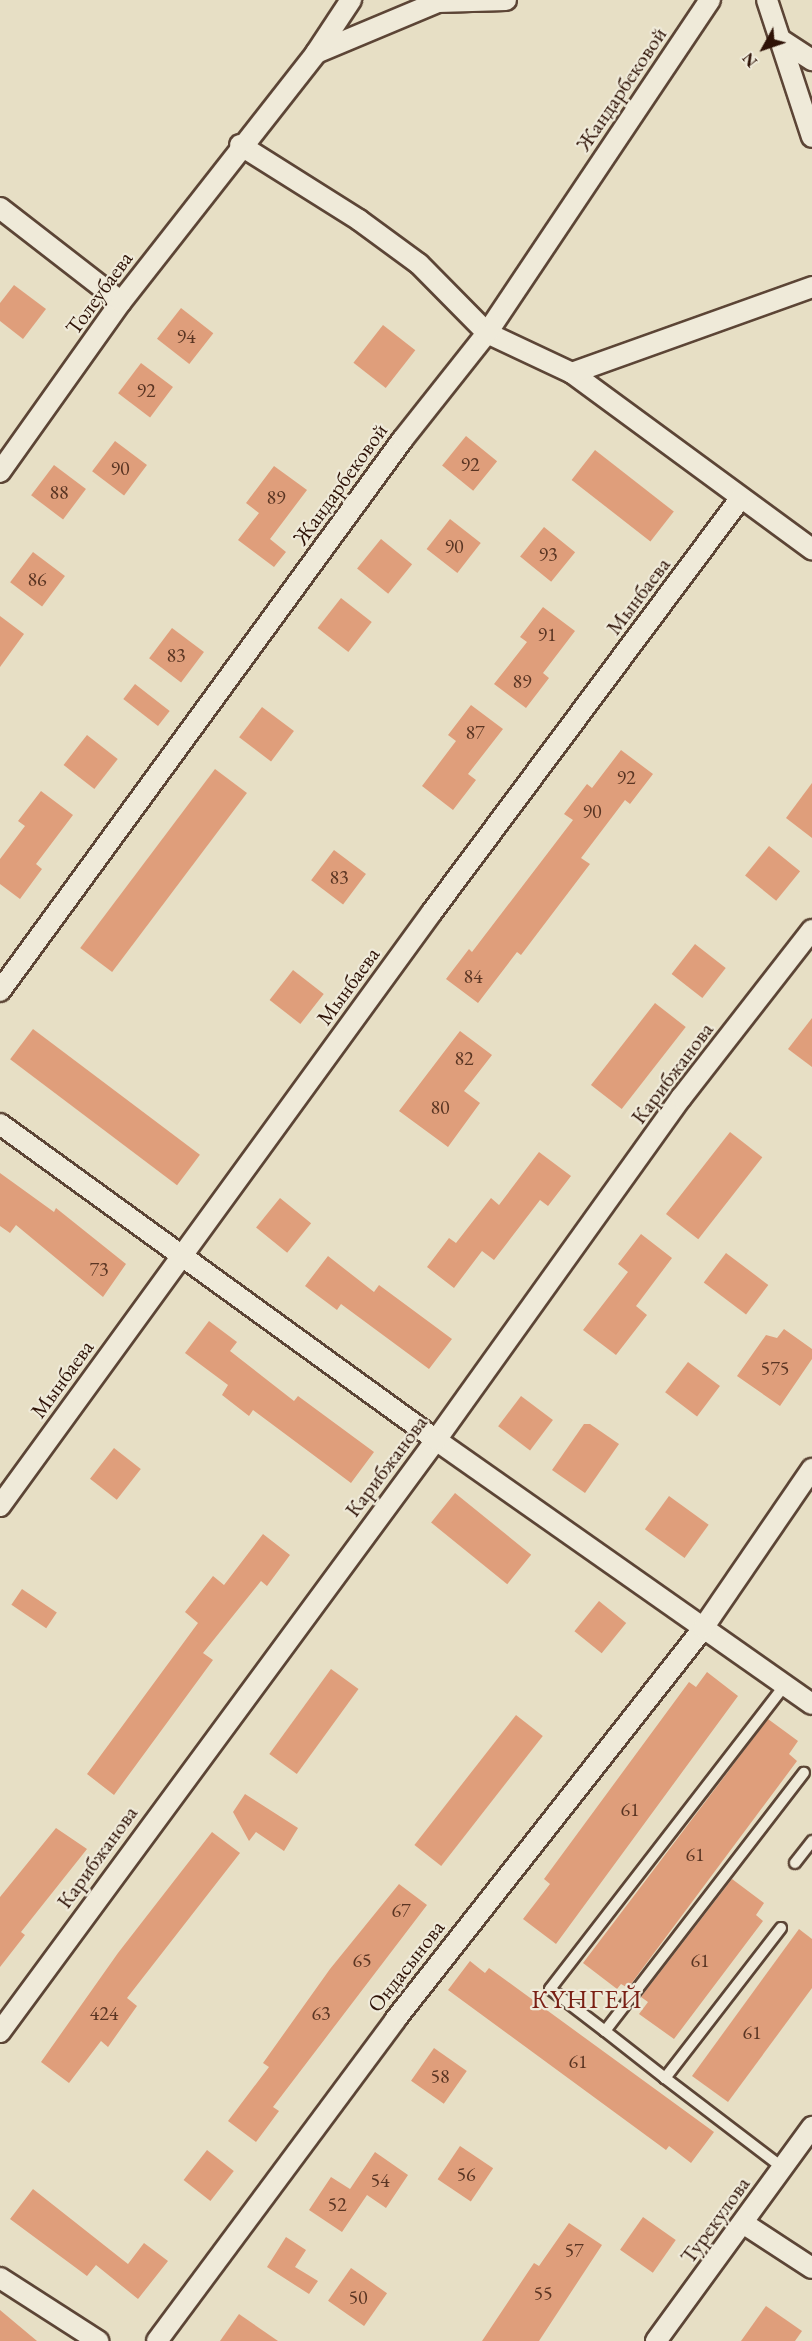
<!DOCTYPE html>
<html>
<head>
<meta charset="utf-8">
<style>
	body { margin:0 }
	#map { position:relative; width:812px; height:2341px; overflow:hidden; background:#e7dfc5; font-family:"EB Garamond",serif }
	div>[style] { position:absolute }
	.building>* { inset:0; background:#df9e7b; transform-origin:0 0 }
	.roads { filter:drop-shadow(2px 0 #5c4536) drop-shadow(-2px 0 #5c4536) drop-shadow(0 2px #5c4536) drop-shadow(0 -2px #5c4536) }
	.service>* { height:10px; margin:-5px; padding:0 5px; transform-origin:5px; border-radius:5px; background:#efead9 }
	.minor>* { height:20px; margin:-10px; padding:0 10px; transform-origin:10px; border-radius:10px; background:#efead9 }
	span { translate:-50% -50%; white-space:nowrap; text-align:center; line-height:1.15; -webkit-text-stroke:4.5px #efead9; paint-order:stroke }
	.number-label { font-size:20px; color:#5a3523 }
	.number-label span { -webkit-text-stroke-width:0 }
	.street-label { font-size:22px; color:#2e1206 }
	.quarter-label { font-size:26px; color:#7a1f14; letter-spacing:1.5px }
	.north { position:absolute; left:734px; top:18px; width:60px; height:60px; -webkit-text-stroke:4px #efead9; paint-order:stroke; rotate:230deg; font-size:16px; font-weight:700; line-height:24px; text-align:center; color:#2e1206 }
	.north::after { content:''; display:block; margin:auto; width:21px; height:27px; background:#2e1206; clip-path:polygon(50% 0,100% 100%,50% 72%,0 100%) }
</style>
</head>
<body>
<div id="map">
	<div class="building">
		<i style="clip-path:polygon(14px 285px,46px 309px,23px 339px,0 321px,0 303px)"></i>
		<i style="left:181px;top:308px;width:41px;height:39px;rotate:38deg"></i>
		<i style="left:383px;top:325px;width:41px;height:48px;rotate:38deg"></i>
		<i style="left:141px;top:363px;width:40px;height:38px;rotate:37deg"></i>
		<i style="left:466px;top:436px;width:40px;height:38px;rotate:39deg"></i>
		<i style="left:115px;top:441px;width:40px;height:38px;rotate:37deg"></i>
		<i style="left:595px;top:450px;width:100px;height:38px;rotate:38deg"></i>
		<i style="left:54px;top:465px;width:40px;height:38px;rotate:37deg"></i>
		<i style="clip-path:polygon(274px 466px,307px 490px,270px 539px,286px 552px,274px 567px,238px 540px,259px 513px,246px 503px)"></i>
		<i style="left:450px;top:519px;width:39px;height:38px;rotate:38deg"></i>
		<i style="left:544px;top:527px;width:40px;height:38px;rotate:39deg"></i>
		<i style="left:381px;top:539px;width:40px;height:38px;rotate:39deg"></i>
		<i style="left:33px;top:552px;width:40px;height:38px;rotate:37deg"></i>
		<i style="left:341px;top:598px;width:39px;height:38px;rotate:38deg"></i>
		<i style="clip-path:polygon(543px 607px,575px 631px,543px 673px,549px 678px,526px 708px,494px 684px,527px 642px,520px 637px)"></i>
		<i style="clip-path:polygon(0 616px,24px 634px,0 667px)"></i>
		<i style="left:172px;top:628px;width:40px;height:38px;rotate:37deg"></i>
		<i style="left:135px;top:684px;width:44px;height:19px;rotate:38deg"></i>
		<i style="clip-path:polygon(471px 705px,503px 729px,468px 774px,476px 780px,453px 810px,422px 786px,456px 741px,448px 735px)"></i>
		<i style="left:262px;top:707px;width:40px;height:38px;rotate:37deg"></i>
		<i style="left:87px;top:735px;width:39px;height:38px;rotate:38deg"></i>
		<i style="clip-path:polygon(621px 750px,653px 774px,630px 804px,625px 800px,581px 858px,590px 864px,521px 955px,517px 952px,478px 1003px,446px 979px,469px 949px,472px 952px,573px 820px,564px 814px,587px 784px,592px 788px)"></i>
		<i style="left:215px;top:769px;width:40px;height:224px;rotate:37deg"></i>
		<i style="clip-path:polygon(812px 783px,812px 838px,786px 818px)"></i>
		<i style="clip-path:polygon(41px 791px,73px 815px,36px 864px,42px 869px,20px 899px,0 884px,0 859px,25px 826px,18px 821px)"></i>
		<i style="left:769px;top:846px;width:40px;height:38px;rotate:39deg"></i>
		<i style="left:334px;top:850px;width:40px;height:38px;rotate:37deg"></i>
		<i style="left:695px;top:944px;width:39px;height:38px;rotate:38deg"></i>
		<i style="left:293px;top:970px;width:39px;height:38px;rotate:38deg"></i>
		<i style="left:655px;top:1003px;width:39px;height:104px;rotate:38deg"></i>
		<i style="clip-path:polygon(812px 1018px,812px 1067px,788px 1049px)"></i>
		<i style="left:33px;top:1029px;width:209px;height:38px;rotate:37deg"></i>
		<i style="clip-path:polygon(460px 1031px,492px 1055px,464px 1091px,480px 1103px,448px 1147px,399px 1111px)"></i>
		<i style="left:730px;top:1132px;width:41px;height:104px;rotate:38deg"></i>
		<i style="clip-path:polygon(539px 1152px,571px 1176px,548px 1206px,540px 1200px,494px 1260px,482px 1251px,454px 1288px,427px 1267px,449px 1238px,456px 1243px,491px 1198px,499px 1205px)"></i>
		<i style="clip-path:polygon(0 1173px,54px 1212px,56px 1208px,126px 1264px,103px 1297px,16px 1225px,10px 1233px,0 1226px)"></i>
		<i style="left:280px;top:1198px;width:40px;height:38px;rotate:39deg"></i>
		<i style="clip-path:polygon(641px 1234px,672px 1258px,636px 1306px,647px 1315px,616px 1355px,583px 1330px,628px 1272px,618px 1264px)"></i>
		<i style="left:726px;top:1253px;width:53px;height:37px;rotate:37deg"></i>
		<i style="clip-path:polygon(328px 1256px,374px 1292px,379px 1285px,452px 1339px,429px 1369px,341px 1304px,337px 1310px,305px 1286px)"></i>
		<i style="clip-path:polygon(209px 1321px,237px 1342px,230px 1351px,294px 1401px,298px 1396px,374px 1452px,351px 1483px,253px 1410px,249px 1416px,222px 1395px,228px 1385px,185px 1353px)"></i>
		<i style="clip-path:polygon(784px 1329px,812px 1349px,812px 1359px,780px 1406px,737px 1376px,766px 1335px,777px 1338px)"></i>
		<i style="left:688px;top:1362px;width:40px;height:38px;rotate:37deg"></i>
		<i style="left:521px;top:1396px;width:40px;height:38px;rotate:37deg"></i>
		<i style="clip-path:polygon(584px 1424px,590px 1424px,619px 1444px,585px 1493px,552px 1470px)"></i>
		<i style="left:114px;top:1448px;width:34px;height:39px;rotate:38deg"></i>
		<i style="left:455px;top:1493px;width:98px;height:38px;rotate:39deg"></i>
		<i style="left:669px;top:1496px;width:49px;height:41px;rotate:36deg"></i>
		<i style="clip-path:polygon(263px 1534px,290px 1555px,267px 1586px,261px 1581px,203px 1653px,213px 1660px,114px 1795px,87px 1774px,198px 1623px,185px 1612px,213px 1576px,224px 1585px)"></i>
		<i style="left:22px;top:1589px;width:42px;height:19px;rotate:34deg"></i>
		<i style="left:599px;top:1601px;width:35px;height:39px;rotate:39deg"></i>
		<i style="left:331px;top:1669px;width:34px;height:105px;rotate:36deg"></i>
		<i style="clip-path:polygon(707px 1672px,738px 1696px,556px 1944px,523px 1919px,550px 1884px,544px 1879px,689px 1682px,696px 1687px)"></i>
		<i style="left:516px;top:1715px;width:34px;height:165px;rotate:38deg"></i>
		<i style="clip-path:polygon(768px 1719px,798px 1741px,789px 1754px,797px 1761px,628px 1988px,621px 1984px,617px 1989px,583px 1963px)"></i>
		<i style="clip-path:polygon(245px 1794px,298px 1828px,284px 1851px,256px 1832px,249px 1841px,233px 1812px)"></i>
		<i style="clip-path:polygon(56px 1828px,87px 1849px,21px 1932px,25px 1935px,0 1967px,0 1897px)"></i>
		<i style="clip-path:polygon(212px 1832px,240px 1853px,127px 1998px,137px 2006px,108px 2047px,101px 2041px,69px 2083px,41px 2062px,118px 1953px)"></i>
		<i style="clip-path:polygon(732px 1879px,764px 1903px,756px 1915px,763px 1921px,674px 2039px,639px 2014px,648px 2002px,641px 1997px)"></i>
		<i style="clip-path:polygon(399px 1884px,427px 1905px,273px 2107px,279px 2111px,256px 2142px,228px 2121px,269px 2067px,263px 2063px,330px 1969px)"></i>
		<i style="clip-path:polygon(799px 1929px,812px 1939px,812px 1988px,728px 2102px,692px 2076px)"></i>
		<i style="clip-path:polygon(470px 1961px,485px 1973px,489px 1968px,714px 2132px,691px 2163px,669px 2146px,666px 2150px,448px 1990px)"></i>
		<i style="left:434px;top:2048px;width:40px;height:40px;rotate:35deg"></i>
		<i style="left:460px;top:2146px;width:40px;height:40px;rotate:34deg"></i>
		<i style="left:207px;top:2150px;width:34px;height:38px;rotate:38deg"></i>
		<i style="clip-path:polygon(375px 2152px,408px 2175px,386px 2208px,367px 2195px,342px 2232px,309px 2210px,331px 2177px,350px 2189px)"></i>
		<i style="clip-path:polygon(33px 2189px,128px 2264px,144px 2243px,168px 2261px,138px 2299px,96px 2265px,87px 2276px,10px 2219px)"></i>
		<i style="left:643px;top:2217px;width:40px;height:40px;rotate:35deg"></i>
		<i style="clip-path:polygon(569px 2223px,602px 2245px,539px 2341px,482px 2341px,534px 2263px,539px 2266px)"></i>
		<i style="clip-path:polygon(286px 2237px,306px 2250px,295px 2267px,318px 2281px,309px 2294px,267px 2267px)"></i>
		<i style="left:351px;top:2268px;width:44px;height:40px;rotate:35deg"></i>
		<i style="clip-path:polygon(766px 2306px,802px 2331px,795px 2341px,741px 2341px)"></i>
		<i style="clip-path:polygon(0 2310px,37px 2341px,0 2341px)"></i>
		<i style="clip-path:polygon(239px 2314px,278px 2341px,220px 2341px)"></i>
	</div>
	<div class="roads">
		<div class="service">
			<i style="left:795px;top:1863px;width:28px;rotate:-52deg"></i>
			<i style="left:781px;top:1928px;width:190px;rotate:127.7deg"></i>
			<i style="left:665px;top:2078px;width:148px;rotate:37.3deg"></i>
			<i style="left:605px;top:2031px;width:69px;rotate:-142.6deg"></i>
			<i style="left:550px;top:1989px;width:384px;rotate:-52.3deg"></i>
			<i style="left:665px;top:2078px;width:76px;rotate:-141.9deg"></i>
			<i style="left:605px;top:2031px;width:326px;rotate:-52.4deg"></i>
		</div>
		<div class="minor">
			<i style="left:767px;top:0;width:144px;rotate:71.8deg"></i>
			<i style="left:781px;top:40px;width:37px;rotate:33deg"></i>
			<i style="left:316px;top:53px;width:132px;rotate:-22.7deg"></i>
			<i style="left:438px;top:2px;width:68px;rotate:-1.7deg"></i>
			<i style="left:240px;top:145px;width:141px;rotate:32.2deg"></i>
			<i style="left:359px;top:220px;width:74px;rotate:36.3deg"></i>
			<i style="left:419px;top:264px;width:97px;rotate:45.4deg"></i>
			<i style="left:487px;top:333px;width:94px;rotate:25.2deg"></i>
			<i style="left:572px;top:373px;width:298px;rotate:36.3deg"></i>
			<i style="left:0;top:208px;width:153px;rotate:37.8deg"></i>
			<i style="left:572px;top:373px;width:255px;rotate:-19.7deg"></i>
			<i style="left:0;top:472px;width:209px;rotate:-54.6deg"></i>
			<i style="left:121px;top:302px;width:316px;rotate:-51.9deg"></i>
			<i style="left:316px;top:53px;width:64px;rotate:-56.6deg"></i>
			<i style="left:0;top:991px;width:683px;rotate:-53.87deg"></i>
			<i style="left:403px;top:439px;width:135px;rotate:-51.6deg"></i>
			<i style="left:487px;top:333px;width:401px;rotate:-56.2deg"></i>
			<i style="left:0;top:1124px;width:538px;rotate:35.93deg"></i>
			<i style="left:436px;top:1440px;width:459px;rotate:35.1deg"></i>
			<i style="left:0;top:1506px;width:734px;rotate:-53.97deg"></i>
			<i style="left:432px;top:912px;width:515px;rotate:-53.29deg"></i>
			<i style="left:0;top:2032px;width:735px;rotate:-53.63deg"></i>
			<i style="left:436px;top:1440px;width:421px;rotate:-54.4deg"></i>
			<i style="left:681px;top:1098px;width:213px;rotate:-52.1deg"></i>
			<i style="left:743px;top:2223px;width:82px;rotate:33.1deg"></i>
			<i style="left:0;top:2278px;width:117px;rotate:32.7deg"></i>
			<i style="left:157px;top:2341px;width:400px;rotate:-53.4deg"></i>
			<i style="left:395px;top:2020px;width:499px;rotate:-51.8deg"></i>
			<i style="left:703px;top:1628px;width:193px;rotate:-55.6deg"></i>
			<i style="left:656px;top:2341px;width:265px;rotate:-53.9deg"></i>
		</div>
	</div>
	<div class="number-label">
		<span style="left:186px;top:336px">94</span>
		<span style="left:146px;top:390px">92</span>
		<span style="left:470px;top:464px">92</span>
		<span style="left:120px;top:468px">90</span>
		<span style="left:59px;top:492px">88</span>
		<span style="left:276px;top:497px">89</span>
		<span style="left:454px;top:546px">90</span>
		<span style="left:548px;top:554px">93</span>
		<span style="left:37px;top:579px">86</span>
		<span style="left:547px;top:634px">91</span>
		<span style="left:176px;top:655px">83</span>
		<span style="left:522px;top:681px">89</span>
		<span style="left:475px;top:732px">87</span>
		<span style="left:626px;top:777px">92</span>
		<span style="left:592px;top:811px">90</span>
		<span style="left:339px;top:877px">83</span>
		<span style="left:473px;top:976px">84</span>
		<span style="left:464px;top:1058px">82</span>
		<span style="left:440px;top:1107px">80</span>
		<span style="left:99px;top:1269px">73</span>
		<span style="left:775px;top:1368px">575</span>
		<span style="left:630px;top:1809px">61</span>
		<span style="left:695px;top:1854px">61</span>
		<span style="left:401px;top:1910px">67</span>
		<span style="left:362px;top:1960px">65</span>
		<span style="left:700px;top:1960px">61</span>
		<span style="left:104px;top:2013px">424</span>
		<span style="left:321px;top:2013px">63</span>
		<span style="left:752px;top:2032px">61</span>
		<span style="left:578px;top:2061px">61</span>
		<span style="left:440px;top:2076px">58</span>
		<span style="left:466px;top:2174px">56</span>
		<span style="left:380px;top:2180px">54</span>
		<span style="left:337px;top:2204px">52</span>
		<span style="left:574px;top:2250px">57</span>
		<span style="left:543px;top:2293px">55</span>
		<span style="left:358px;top:2297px">50</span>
	</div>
	<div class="street-label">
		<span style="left:621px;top:89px;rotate:-56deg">Жандарбековой</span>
		<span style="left:99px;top:293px;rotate:-54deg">Толеубаева</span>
		<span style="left:340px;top:484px;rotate:-54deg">Жандарбековой</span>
		<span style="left:638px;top:596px;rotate:-53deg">Мынбаева</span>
		<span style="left:348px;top:986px;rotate:-54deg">Мынбаева</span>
		<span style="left:672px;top:1073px;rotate:-53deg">Карибжанова</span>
		<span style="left:62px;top:1379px;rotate:-54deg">Мынбаева</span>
		<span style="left:386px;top:1466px;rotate:-53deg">Карибжанова</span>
		<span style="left:97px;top:1857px;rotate:-54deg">Карибжанова</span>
		<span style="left:406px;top:1966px;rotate:-52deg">Ондасынова</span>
		<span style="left:715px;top:2220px;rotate:-54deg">Турекулова</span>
	</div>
	<div class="quarter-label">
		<span style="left:587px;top:2000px">КҮНГЕЙ</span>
	</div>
	<div class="north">N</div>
</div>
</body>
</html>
